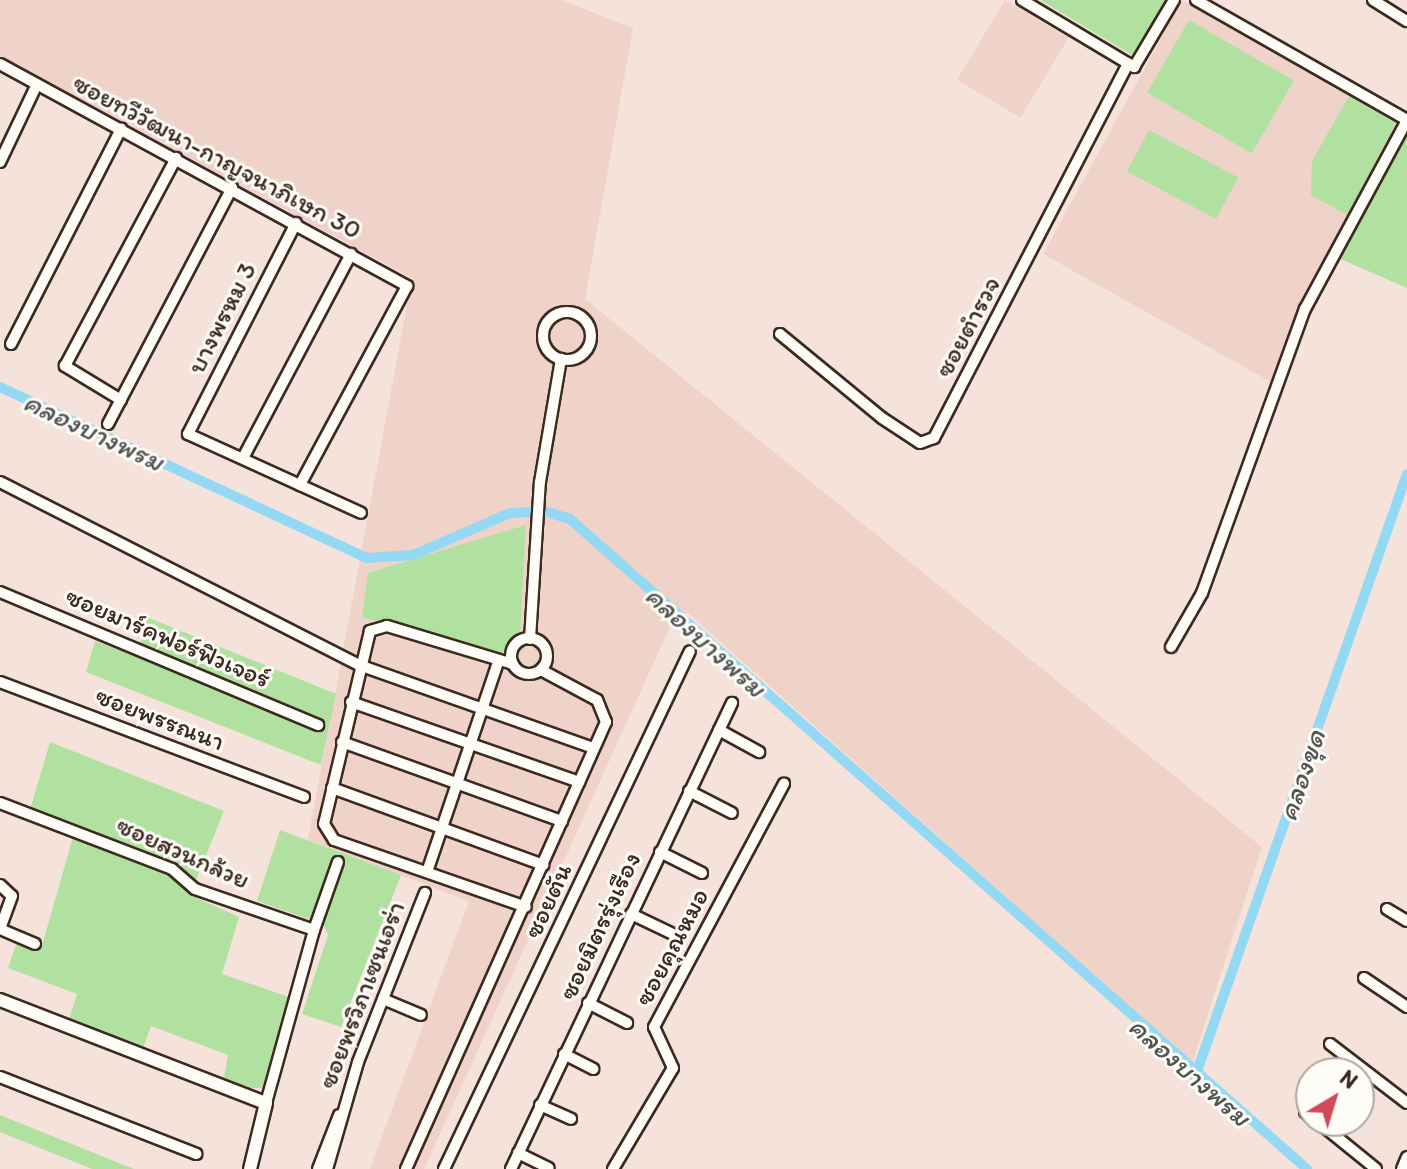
<!DOCTYPE html>
<html>
<head>
<meta charset="utf-8">
<style>
	body { margin:0 }
	#map { position:relative; width:1407px; height:1169px; overflow:hidden; background:#f5e3db; font-family:Itim,"Playpen Sans Thai",sans-serif }
	div>[style] { position:absolute }
	.built>* { inset:0; background:#efd2c8; transform-origin:0 0 }
	.green>* { inset:0; background:#b0e1a1; transform-origin:0 0 }
	.canal>* { height:10px; margin:-5px; padding:0 5px; transform-origin:5px; border-radius:5px; background:#93d9f4 }
	.roads { filter:drop-shadow(2px 0 #3b2a1e) drop-shadow(-2px 0 #3b2a1e) drop-shadow(0 2px #3b2a1e) drop-shadow(0 -2px #3b2a1e) }
	.minor>* { height:10px; margin:-5px; padding:0 5px; transform-origin:5px; border-radius:5px; background:#fdfcf7 }
	.minor>.ring { margin:-5px; padding:0; box-sizing:content-box; background:none; border:10px solid #fdfcf7; border-radius:50% }
	.tertiary>* { height:12px; margin:-6px; padding:0 6px; transform-origin:6px; border-radius:6px; background:#fdfcf7 }
	span { translate:-50% -50%; white-space:nowrap; text-align:center; line-height:1.15; -webkit-text-stroke:6px #fdfcf7; paint-order:stroke }
	.street-label { font-size:26px; color:#3b2a1e }
	.water-label { font-size:28px; color:#515654; font-style:italic }
	.north { position:absolute; left:1295px; top:1057px; width:80px; height:80px; box-sizing:border-box; background:#fdfcf7; border:2px solid #afa8a0; border-radius:50%; rotate:38deg; font-size:22px; font-weight:700; line-height:32px; text-align:center; color:#3b2a1e }
	.north::after { content:''; display:block; margin:auto; width:28px; height:36px; background:#d1495b; clip-path:polygon(50% 0,100% 100%,50% 72%,0 100%) }
</style>
</head>
<body>
<div id="map">
	<div class="built">
		<i style="clip-path:polygon(0 0,561px 0,633px 28px,585px 299px,1262px 847px,1192px 1063px,687px 612px,670px 627px,424px 1169px,370px 1169px,469px 901px,308px 840px,412px 278px,0 56px)"></i>
		<i style="left:1005px;top:0;width:74px;height:93px;rotate:31deg"></i>
		<i style="clip-path:polygon(1182px 0,1396px 123px,1301px 302px,1271px 382px,1043px 254px)"></i>
	</div>
	<div class="green">
		<i style="clip-path:polygon(1040px 0,1167px 0,1132px 55px)"></i>
		<i style="left:1189px;top:20px;width:121px;height:84px;rotate:30deg"></i>
		<i style="clip-path:polygon(1349px 96px,1396px 123px,1347px 215px,1311px 195px,1312px 161px)"></i>
		<i style="left:1149px;top:130px;width:101px;height:47px;rotate:28deg"></i>
		<i style="clip-path:polygon(1407px 130px,1407px 288px,1336px 257px)"></i>
		<i style="clip-path:polygon(526px 525px,520px 633px,501px 654px,362px 617px,368px 573px)"></i>
		<i style="clip-path:polygon(147px 617px,336px 694px,321px 765px,86px 672px,95px 641px,137px 657px)"></i>
		<i style="clip-path:polygon(50px 742px,224px 811px,190px 895px,239px 917px,222px 974px,289px 997px,262px 1088px,242px 1088px,224px 1077px,228px 1055px,151px 1026px,143px 1048px,69px 1019px,77px 994px,8px 968px,17px 942px,41px 949px,73px 837px,27px 820px)"></i>
		<i style="clip-path:polygon(280px 830px,401px 875px,341px 1027px,302px 1014px,328px 935px,323px 924px,257px 901px)"></i>
		<i style="clip-path:polygon(0 1115px,134px 1169px,92px 1169px,0 1132px)"></i>
	</div>
	<div class="canal">
		<i style="left:0;top:387px;width:404px;rotate:25deg"></i>
		<i style="left:366px;top:558px;width:47px;rotate:-3.7deg"></i>
		<i style="left:413px;top:555px;width:106px;rotate:-23.4deg"></i>
		<i style="left:510px;top:513px;width:34px;rotate:-3deg"></i>
		<i style="left:544px;top:511px;width:27px;rotate:17deg"></i>
		<i style="left:570px;top:519px;width:983px;rotate:41.41deg"></i>
		<i style="left:1195px;top:1077px;width:639px;rotate:-70.63deg"></i>
	</div>
	<div class="roads">
		<div class="minor">
			<i style="left:1022px;top:0;width:131px;rotate:30.9deg"></i>
			<i style="left:1134px;top:67px;width:78px;rotate:-59.2deg"></i>
			<i style="left:1196px;top:0;width:243px;rotate:29.6deg"></i>
			<i style="left:1373px;top:0;width:40px;rotate:32deg"></i>
			<i style="left:0;top:64px;width:464px;rotate:28.6deg"></i>
			<i style="left:407px;top:286px;width:226px;rotate:118.3deg"></i>
			<i style="left:0;top:162px;width:86px;rotate:-64.6deg"></i>
			<i style="left:296px;top:223px;width:237px;rotate:117.1deg"></i>
			<i style="left:188px;top:434px;width:190px;rotate:24.5deg"></i>
			<i class="ring" style="left:543px;top:312px;width:38px;height:38px"></i>
			<i style="left:780px;top:334px;width:132px;rotate:39.5deg"></i>
			<i style="left:882px;top:418px;width:45px;rotate:33.3deg"></i>
			<i style="left:920px;top:443px;width:15px;rotate:-20deg"></i>
			<i style="left:934px;top:438px;width:422px;rotate:-62.6deg"></i>
			<i style="left:11px;top:344px;width:242px;rotate:-62.9deg"></i>
			<i style="left:121px;top:400px;width:66px;rotate:-148.7deg"></i>
			<i style="left:65px;top:366px;width:236px;rotate:-61.9deg"></i>
			<i style="left:108px;top:424px;width:267px;rotate:-62.3deg"></i>
			<i style="left:243px;top:458px;width:231px;rotate:-62.1deg"></i>
			<i style="left:0;top:482px;width:403px;rotate:27deg"></i>
			<i style="left:359px;top:665px;width:249px;rotate:19.5deg"></i>
			<i style="left:0;top:592px;width:345px;rotate:22.7deg"></i>
			<i class="ring" style="left:511px;top:638px;width:26px;height:26px"></i>
			<i style="left:530px;top:639px;width:157px;rotate:-86.4deg"></i>
			<i style="left:540px;top:482px;width:125px;rotate:-80.3deg"></i>
			<i style="left:1171px;top:647px;width:62px;rotate:-60.1deg"></i>
			<i style="left:1202px;top:593px;width:302px;rotate:-70.1deg"></i>
			<i style="left:1305px;top:309px;width:215px;rotate:-61.6deg"></i>
			<i style="left:513px;top:664px;width:132px;rotate:-163.2deg"></i>
			<i style="left:387px;top:626px;width:18px;rotate:164deg"></i>
			<i style="left:370px;top:631px;width:198px;rotate:103.4deg"></i>
			<i style="left:324px;top:824px;width:19px;rotate:58deg"></i>
			<i style="left:334px;top:840px;width:203px;rotate:19.2deg"></i>
			<i style="left:0;top:682px;width:325px;rotate:20.7deg"></i>
			<i style="left:351px;top:702px;width:242px;rotate:19.3deg"></i>
			<i style="left:719px;top:730px;width:46px;rotate:28.8deg"></i>
			<i style="left:342px;top:742px;width:234px;rotate:19.8deg"></i>
			<i style="left:332px;top:788px;width:225px;rotate:20deg"></i>
			<i style="left:689px;top:791px;width:48px;rotate:27.1deg"></i>
			<i style="left:0;top:803px;width:184px;rotate:21deg"></i>
			<i style="left:172px;top:869px;width:30px;rotate:41deg"></i>
			<i style="left:195px;top:889px;width:126px;rotate:19deg"></i>
			<i style="left:314px;top:930px;width:180px;rotate:105.5deg"></i>
			<i style="left:660px;top:852px;width:47px;rotate:26.6deg"></i>
			<i style="left:427px;top:872px;width:219px;rotate:-71.3deg"></i>
			<i style="left:0;top:885px;width:16px;rotate:43deg"></i>
			<i style="left:12px;top:896px;width:35px;rotate:110deg"></i>
			<i style="left:1387px;top:909px;width:23px;rotate:31deg"></i>
			<i style="left:631px;top:914px;width:49px;rotate:25.5deg"></i>
			<i style="left:0;top:929px;width:38px;rotate:23deg"></i>
			<i style="left:314px;top:930px;width:72px;rotate:-70.6deg"></i>
			<i style="left:1364px;top:978px;width:52px;rotate:34deg"></i>
			<i style="left:383px;top:999px;width:41px;rotate:22.8deg"></i>
			<i style="left:588px;top:1003px;width:44px;rotate:27.1deg"></i>
			<i style="left:1330px;top:1044px;width:97px;rotate:37.5deg"></i>
			<i style="left:564px;top:1054px;width:33px;rotate:27deg"></i>
			<i style="left:0;top:1077px;width:211px;rotate:21.4deg"></i>
			<i style="left:540px;top:1105px;width:34px;rotate:24deg"></i>
			<i style="left:1305px;top:1112px;width:8px;rotate:40deg"></i>
			<i style="left:1317px;top:1121px;width:76px;rotate:39.1deg"></i>
			<i style="left:518px;top:1153px;width:34px;rotate:26deg"></i>
			<i style="left:318px;top:1169px;width:58px;rotate:-68.7deg"></i>
			<i style="left:327px;top:1169px;width:111px;rotate:-73.8deg"></i>
			<i style="left:358px;top:1062px;width:182px;rotate:-68.4deg"></i>
			<i style="left:406px;top:1169px;width:490px;rotate:-65.9deg"></i>
			<i style="left:606px;top:722px;width:24px;rotate:-112deg"></i>
			<i style="left:597px;top:700px;width:64px;rotate:-151.8deg"></i>
			<i style="left:444px;top:1169px;width:573px;rotate:-64.6deg"></i>
			<i style="left:511px;top:1169px;width:516px;rotate:-64.63deg"></i>
			<i style="left:613px;top:1169px;width:117px;rotate:-59.3deg"></i>
			<i style="left:673px;top:1068px;width:45px;rotate:-114.9deg"></i>
			<i style="left:654px;top:1027px;width:276px;rotate:-61.9deg"></i>
			<i style="left:1402px;top:1169px;width:13px;rotate:-67deg"></i>
		</div>
		<div class="tertiary">
			<i style="left:0;top:1000px;width:285px;rotate:21.2deg"></i>
			<i style="left:266px;top:1103px;width:68px;rotate:103.6deg"></i>
		</div>
	</div>
	<div class="street-label">
		<span style="left:217px;top:157px;rotate:28deg">ซอยทวีวัฒนา-กาญจนาภิเษก 30</span>
		<span style="left:222px;top:318px;rotate:-63deg">บางพรหม 3</span>
		<span style="left:968px;top:327px;rotate:-62deg">ซอยตำรวจ</span>
		<span style="left:168px;top:638px;rotate:23deg">ซอยมาร์คฟอร์ฟิวเจอร์</span>
		<span style="left:160px;top:719px;rotate:21deg">ซอยพรรณนา</span>
		<span style="left:183px;top:853px;rotate:24deg">ซอยสวนกล้วย</span>
		<span style="left:548px;top:901px;rotate:-65deg">ซอยตัน</span>
		<span style="left:600px;top:926px;rotate:-65deg">ซอยมิตรรุ่งเรือง</span>
		<span style="left:672px;top:947px;rotate:-62deg">ซอยคุณหมอ</span>
		<span style="left:362px;top:995px;rotate:-69deg">ซอยพรวิภาเซนเอร่า</span>
	</div>
	<div class="water-label">
		<span style="left:94px;top:431px;rotate:25deg">คลองบางพรม</span>
		<span style="left:706px;top:641px;rotate:42deg">คลองบางพรม</span>
		<span style="left:1301px;top:775px;rotate:-71deg">คลองขุด</span>
		<span style="left:1190px;top:1071px;rotate:41deg">คลองบางพรม</span>
	</div>
	<div class="north">N</div>
</div>
</body>
</html>
